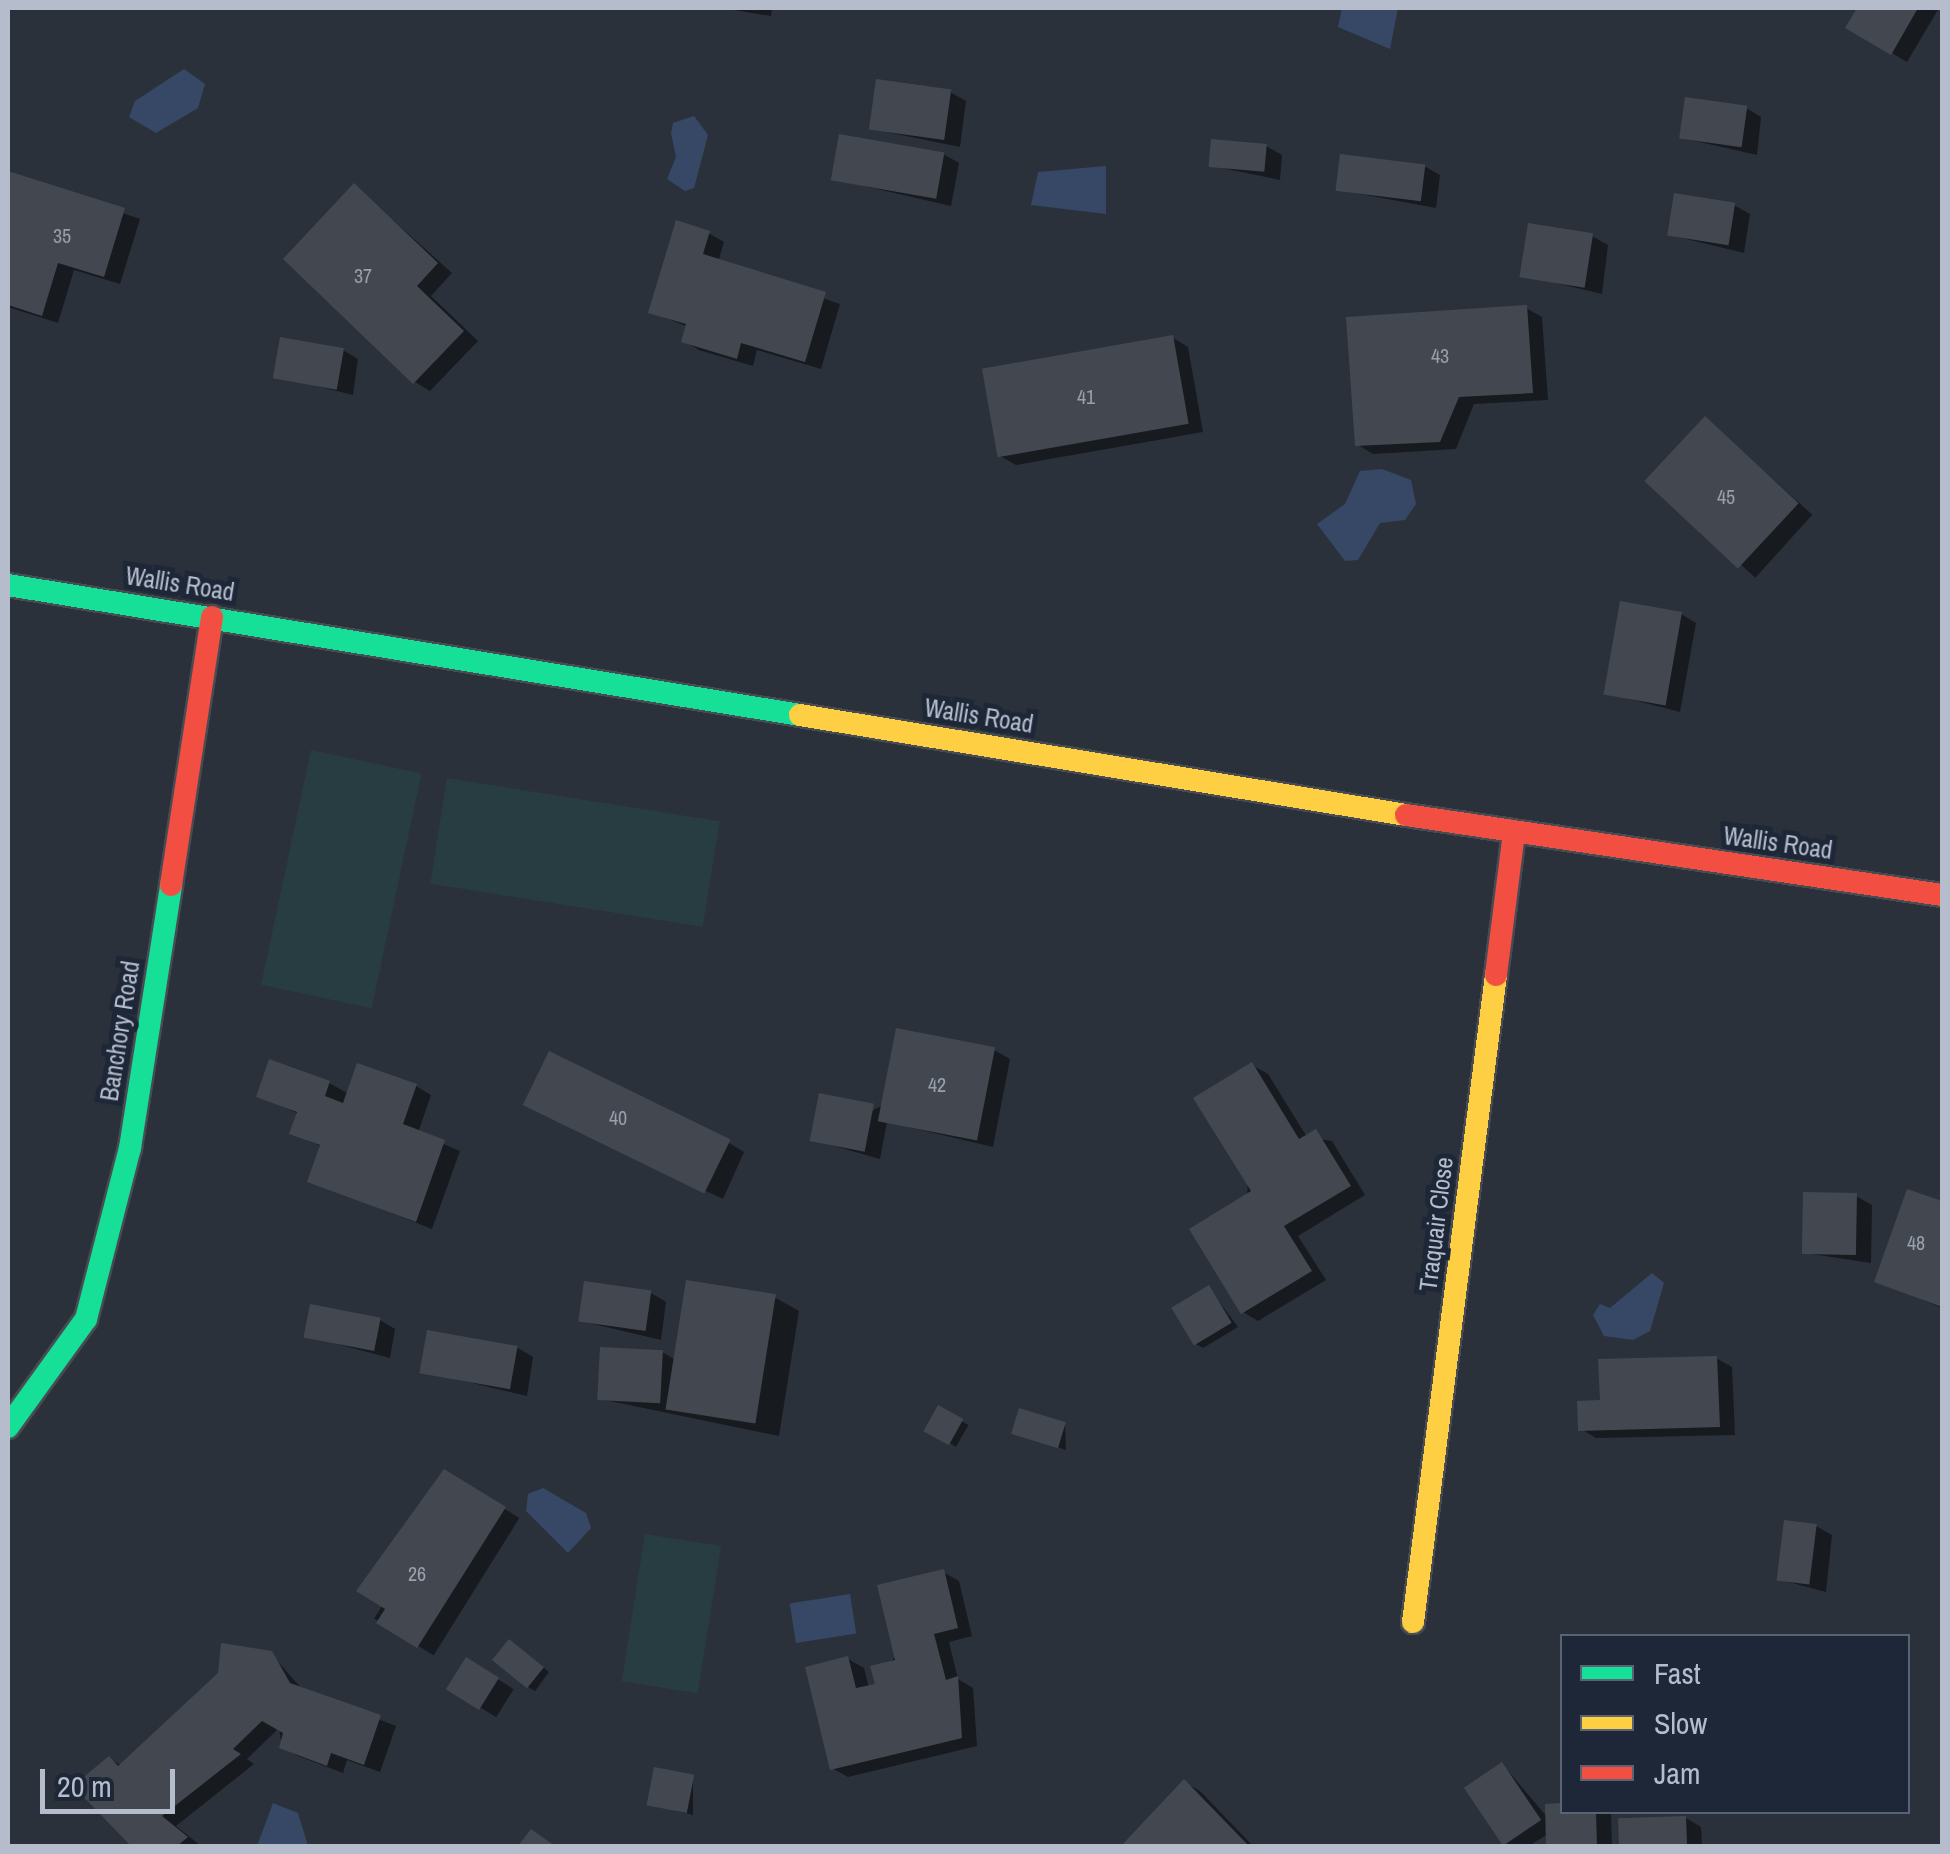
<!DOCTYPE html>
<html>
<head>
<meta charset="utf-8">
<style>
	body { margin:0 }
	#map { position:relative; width:1950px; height:1854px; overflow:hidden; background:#2b313b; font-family:"Archivo Narrow",sans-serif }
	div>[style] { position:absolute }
	.green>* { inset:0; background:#273d42; transform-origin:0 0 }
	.water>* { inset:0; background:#364866; transform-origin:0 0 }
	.shadow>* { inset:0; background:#0007; transform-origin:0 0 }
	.building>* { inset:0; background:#434850; transform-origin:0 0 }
	.roads { filter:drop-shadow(2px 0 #474c53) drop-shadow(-2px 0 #474c53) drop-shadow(0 2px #474c53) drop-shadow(0 -2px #474c53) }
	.fast>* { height:22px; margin:-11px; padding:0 11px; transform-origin:11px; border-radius:11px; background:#16e098 }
	.slow>* { height:22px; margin:-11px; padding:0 11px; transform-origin:11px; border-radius:11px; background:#ffcf43 }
	.jam>* { height:22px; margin:-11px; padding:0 11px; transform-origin:11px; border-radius:11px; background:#f24e42 }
	span { translate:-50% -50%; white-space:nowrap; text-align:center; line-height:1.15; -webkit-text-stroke:10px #1d2737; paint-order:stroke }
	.number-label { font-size:20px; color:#98a0ad }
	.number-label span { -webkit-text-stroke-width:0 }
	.street-label { font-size:25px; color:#b5bdcc }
	.frame { position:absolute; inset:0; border:10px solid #b5bdcc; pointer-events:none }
	.legend { position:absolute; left:1560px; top:1634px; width:350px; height:180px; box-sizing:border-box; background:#1d2737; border:2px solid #5a6373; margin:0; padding:12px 18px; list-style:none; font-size:30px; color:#b5bdcc }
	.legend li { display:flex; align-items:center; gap:20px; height:50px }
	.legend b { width:50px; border:2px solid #5a6373 }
	.scale { position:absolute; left:40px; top:1769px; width:135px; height:45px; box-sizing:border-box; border:5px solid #b5bdcc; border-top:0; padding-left:12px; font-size:30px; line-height:35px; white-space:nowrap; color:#b5bdcc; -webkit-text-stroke:8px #1d2737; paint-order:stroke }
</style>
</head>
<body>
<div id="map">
	<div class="green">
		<i style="left:311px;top:750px;width:113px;height:240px;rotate:12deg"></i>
		<i style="left:447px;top:778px;width:276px;height:107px;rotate:9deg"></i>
		<i style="left:645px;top:1534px;width:77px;height:149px;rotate:9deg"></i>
	</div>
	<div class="water">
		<i style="clip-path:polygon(1342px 8px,1398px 8px,1390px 49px,1338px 27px)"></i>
		<i style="clip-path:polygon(184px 69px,205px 84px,198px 108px,156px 133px,129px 117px,135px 101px)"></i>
		<i style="clip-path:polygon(694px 116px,708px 135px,694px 188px,685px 191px,667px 179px,676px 157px,671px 133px,673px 123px)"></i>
		<i style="clip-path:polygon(1106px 166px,1106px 214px,1031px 205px,1038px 172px)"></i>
		<i style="clip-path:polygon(1382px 469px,1411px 480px,1416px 504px,1405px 520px,1380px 523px,1358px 560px,1345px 561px,1317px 524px,1345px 504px,1360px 471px)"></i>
		<i style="clip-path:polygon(1652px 1273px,1664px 1283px,1650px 1331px,1633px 1340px,1604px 1336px,1593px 1315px,1600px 1304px,1610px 1308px)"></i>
		<i style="clip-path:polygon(543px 1488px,586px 1513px,591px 1528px,568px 1553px,526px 1511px,528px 1494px)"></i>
		<i style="left:850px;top:1594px;width:40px;height:61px;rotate:81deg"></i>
		<i style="clip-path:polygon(273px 1803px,298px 1813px,308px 1846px,257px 1846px)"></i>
	</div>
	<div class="shadow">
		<i style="clip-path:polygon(721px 8px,772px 8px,771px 16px)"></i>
		<i style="clip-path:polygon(1860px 8px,1939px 8px,1907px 62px,1849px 27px)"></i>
		<i style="clip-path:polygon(950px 92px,966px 101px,960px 147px,872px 129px)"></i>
		<i style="clip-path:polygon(1746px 108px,1761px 117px,1757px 155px,1682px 138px)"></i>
		<i style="clip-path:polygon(1266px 146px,1282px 155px,1280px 180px,1212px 166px)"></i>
		<i style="clip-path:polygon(943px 154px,959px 163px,951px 206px,834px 179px)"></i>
		<i style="clip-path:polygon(1424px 166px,1440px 175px,1436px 208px,1339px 190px)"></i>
		<i style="clip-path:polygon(8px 174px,140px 219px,120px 284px,74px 270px,58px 323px,8px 307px)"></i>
		<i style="clip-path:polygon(355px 186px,452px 273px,431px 296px,478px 341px,430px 391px,415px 382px)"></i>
		<i style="clip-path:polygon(1734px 205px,1750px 214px,1744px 253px,1670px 235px)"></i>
		<i style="clip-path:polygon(708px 233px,724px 242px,718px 262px,840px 304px,821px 369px,757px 350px,753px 366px,699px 350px,684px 341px,688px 327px,651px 312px)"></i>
		<i style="clip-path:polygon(1592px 236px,1608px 245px,1602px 294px,1522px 275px)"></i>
		<i style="clip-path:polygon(1526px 308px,1542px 317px,1548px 400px,1474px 404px,1456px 449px,1373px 454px,1358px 445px)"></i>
		<i style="clip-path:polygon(1173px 338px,1188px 347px,1203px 432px,1016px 465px,1000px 456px)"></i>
		<i style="clip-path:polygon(343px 350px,358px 359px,353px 395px,276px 376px)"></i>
		<i style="left:1706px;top:419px;width:143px;height:85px;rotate:42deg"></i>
		<i style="clip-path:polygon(1681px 614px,1696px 623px,1680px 712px,1606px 693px)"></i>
		<i style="clip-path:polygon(994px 1050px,1010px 1059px,993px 1147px,887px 1122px,880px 1159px,813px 1140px)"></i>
		<i style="clip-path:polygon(1252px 1065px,1268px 1074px,1307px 1137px,1332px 1141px,1365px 1195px,1298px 1236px,1326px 1280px,1258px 1321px,1243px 1312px)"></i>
		<i style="clip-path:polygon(329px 1083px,349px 1094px,416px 1086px,431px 1095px,418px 1133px,460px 1151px,432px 1229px,310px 1181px,322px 1147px,292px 1133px,299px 1114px,259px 1096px)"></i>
		<i style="clip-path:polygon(542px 1114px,729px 1143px,744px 1152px,723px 1199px)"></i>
		<i style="clip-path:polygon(1909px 1192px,1942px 1204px,1942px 1308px,1877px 1281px)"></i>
		<i style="clip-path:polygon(1856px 1196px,1872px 1205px,1871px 1263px,1805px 1253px)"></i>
		<i style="clip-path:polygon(1209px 1288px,1238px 1327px,1203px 1348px,1196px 1344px)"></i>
		<i style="clip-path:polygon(651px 1293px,666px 1302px,661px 1340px,581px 1321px)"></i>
		<i style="clip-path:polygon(776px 1298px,799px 1311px,779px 1436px,600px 1399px,662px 1352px,681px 1363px)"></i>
		<i style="clip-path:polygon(380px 1320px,395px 1329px,390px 1358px,307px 1336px)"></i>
		<i style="clip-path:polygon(518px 1348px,533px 1357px,527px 1396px,422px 1371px)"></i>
		<i style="clip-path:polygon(1716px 1358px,1732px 1367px,1735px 1435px,1596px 1438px,1581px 1429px)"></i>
		<i style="left:939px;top:1408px;width:34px;height:25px;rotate:30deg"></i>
		<i style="clip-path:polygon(1065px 1424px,1066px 1450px,1022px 1436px)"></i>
		<i style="left:460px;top:1481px;width:70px;height:162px;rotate:32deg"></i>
		<i style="clip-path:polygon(1816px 1526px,1832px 1535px,1826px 1592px,1781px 1580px)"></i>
		<i style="clip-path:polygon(943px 1572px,959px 1581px,972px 1636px,949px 1642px,958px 1679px,973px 1688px,977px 1746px,848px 1777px,832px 1768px,848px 1659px,864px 1668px,869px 1688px,878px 1686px)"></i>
		<i style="clip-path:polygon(517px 1646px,549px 1672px,535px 1691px,528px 1687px)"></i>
		<i style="clip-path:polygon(271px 1654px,303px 1690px,396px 1726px,380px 1772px,347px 1760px,343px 1773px,298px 1756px,282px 1747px,279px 1728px,247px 1759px,254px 1764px,176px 1826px,201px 1846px,135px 1846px,76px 1786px,109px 1759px,122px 1766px)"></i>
		<i style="left:467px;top:1660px;width:55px;height:33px;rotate:32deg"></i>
		<i style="clip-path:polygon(1503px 1765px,1548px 1818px,1547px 1806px,1611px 1814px,1612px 1846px,1548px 1846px,1548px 1834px,1529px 1846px,1503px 1844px)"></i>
		<i style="clip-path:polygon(693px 1777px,693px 1815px,649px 1804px)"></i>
		<i style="clip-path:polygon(1184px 1782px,1200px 1791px,1253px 1846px,1125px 1846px)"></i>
		<i style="clip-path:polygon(1686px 1818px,1701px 1827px,1702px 1846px,1622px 1846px,1621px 1819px)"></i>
	</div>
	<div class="building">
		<i style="clip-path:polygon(1857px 8px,1918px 8px,1891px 55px,1845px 28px)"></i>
		<i style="left:876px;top:79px;width:76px;height:51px;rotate:8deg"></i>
		<i style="left:1685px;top:97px;width:63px;height:42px;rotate:8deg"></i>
		<i style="left:839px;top:134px;width:107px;height:47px;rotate:10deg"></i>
		<i style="left:1211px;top:139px;width:56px;height:28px;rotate:5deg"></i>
		<i style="left:1340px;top:154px;width:86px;height:37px;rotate:7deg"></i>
		<i style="clip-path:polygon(8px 171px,125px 208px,104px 277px,58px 263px,42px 316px,8px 305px)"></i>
		<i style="clip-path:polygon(354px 183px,438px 263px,417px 286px,464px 331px,413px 384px,283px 259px)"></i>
		<i style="left:1674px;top:193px;width:62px;height:43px;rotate:9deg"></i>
		<i style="clip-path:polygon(676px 220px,710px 231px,703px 254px,826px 292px,805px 362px,741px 343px,737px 359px,681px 342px,686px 324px,648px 313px)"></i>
		<i style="left:1528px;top:223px;width:66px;height:55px;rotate:9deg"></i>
		<i style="clip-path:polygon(1527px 305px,1533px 393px,1459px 397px,1440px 442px,1355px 446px,1346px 317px)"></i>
		<i style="left:1173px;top:335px;width:90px;height:194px;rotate:80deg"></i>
		<i style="left:280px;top:337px;width:65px;height:42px;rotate:10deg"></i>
		<i style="left:1705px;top:416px;width:128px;height:89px;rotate:43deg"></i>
		<i style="left:1620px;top:601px;width:63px;height:95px;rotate:10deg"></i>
		<i style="left:896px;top:1028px;width:101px;height:95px;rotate:11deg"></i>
		<i style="left:549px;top:1051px;width:202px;height:60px;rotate:26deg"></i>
		<i style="clip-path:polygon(269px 1059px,330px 1081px,325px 1096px,343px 1103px,357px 1063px,417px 1084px,403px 1124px,445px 1140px,416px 1222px,307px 1182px,320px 1145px,289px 1134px,297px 1112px,256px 1097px)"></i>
		<i style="clip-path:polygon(1252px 1062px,1299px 1139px,1316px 1129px,1351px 1186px,1284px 1226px,1312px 1271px,1241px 1314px,1189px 1229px,1251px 1191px,1193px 1098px)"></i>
		<i style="left:819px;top:1093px;width:56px;height:49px;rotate:11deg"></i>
		<i style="clip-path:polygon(1907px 1189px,1942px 1201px,1942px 1307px,1874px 1282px)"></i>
		<i style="left:1803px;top:1192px;width:54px;height:62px;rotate:1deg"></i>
		<i style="left:686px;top:1280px;width:91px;height:131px;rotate:9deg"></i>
		<i style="left:584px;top:1281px;width:68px;height:41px;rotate:8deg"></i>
		<i style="left:1209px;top:1285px;width:44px;height:44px;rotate:59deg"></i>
		<i style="left:310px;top:1304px;width:72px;height:34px;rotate:11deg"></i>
		<i style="left:427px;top:1330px;width:92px;height:44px;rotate:10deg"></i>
		<i style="left:600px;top:1347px;width:63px;height:53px;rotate:3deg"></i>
		<i style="clip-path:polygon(1717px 1356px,1720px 1427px,1578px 1431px,1577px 1401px,1600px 1400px,1598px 1359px)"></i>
		<i style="left:938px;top:1405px;width:29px;height:30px;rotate:29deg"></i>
		<i style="left:1019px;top:1408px;width:49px;height:27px;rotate:17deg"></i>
		<i style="clip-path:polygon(444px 1469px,506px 1507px,417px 1648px,376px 1623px,385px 1609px,356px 1591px)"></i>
		<i style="left:1784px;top:1520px;width:33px;height:61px;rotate:7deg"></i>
		<i style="clip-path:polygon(944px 1569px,958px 1628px,934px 1634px,946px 1680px,958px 1676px,962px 1738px,830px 1770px,805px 1667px,848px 1656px,856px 1688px,875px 1684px,870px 1666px,895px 1660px,877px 1585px)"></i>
		<i style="left:509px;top:1639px;width:45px;height:27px;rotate:39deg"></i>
		<i style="clip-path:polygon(221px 1643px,272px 1651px,290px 1683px,381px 1715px,364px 1765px,331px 1753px,327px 1766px,279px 1748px,283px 1733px,262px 1721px,233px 1749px,241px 1754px,162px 1816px,188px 1837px,177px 1846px,131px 1846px,73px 1786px,109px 1756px,118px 1766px,218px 1673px)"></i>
		<i style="left:466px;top:1657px;width:39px;height:38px;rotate:32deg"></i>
		<i style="left:1502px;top:1762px;width:70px;height:46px;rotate:56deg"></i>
		<i style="left:654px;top:1767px;width:41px;height:39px;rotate:11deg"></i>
		<i style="clip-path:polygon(1184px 1779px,1249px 1846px,1121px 1846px)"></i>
		<i style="clip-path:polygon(1562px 1803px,1562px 1812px,1596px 1812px,1597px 1846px,1546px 1846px,1545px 1804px)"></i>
		<i style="left:1686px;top:1816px;width:30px;height:68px;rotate:88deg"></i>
		<i style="clip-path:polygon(531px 1829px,555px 1846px,518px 1846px)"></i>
	</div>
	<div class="roads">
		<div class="fast">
			<i style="left:8px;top:585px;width:803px;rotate:9.32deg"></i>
			<i style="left:8px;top:1427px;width:133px;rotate:-54.2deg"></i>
			<i style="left:86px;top:1319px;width:177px;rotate:-75.6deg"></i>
			<i style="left:130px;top:1148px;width:266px;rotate:-81.1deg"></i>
		</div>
		<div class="slow">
			<i style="left:800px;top:715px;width:614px;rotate:9.37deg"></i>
			<i style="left:1413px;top:1622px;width:652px;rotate:-82.69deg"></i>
		</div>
		<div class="jam">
			<i style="left:1406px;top:815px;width:542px;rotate:8.49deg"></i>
			<i style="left:171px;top:885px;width:271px;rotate:-81.3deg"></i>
			<i style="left:1496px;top:975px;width:143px;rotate:-82.8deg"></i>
		</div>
	</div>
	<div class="number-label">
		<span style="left:62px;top:235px">35</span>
		<span style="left:363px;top:275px">37</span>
		<span style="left:1440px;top:355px">43</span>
		<span style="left:1086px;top:396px">41</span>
		<span style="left:1726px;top:496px">45</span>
		<span style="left:937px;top:1084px">42</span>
		<span style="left:618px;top:1117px">40</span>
		<span style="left:1916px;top:1242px">48</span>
		<span style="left:417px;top:1573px">26</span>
	</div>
	<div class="street-label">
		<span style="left:180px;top:584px;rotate:9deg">Wallis Road</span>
		<span style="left:979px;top:716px;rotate:9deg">Wallis Road</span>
		<span style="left:1778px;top:843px;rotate:8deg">Wallis Road</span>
		<span style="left:120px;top:1031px;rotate:-81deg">Banchory Road</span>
		<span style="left:1436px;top:1224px;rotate:-83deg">Traquair Close</span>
	</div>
	<div class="frame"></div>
	<ul class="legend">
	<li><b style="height:12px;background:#16e098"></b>Fast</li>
	<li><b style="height:12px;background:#ffcf43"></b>Slow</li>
	<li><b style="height:12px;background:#f24e42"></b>Jam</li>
	</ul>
	<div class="scale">20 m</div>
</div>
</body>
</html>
